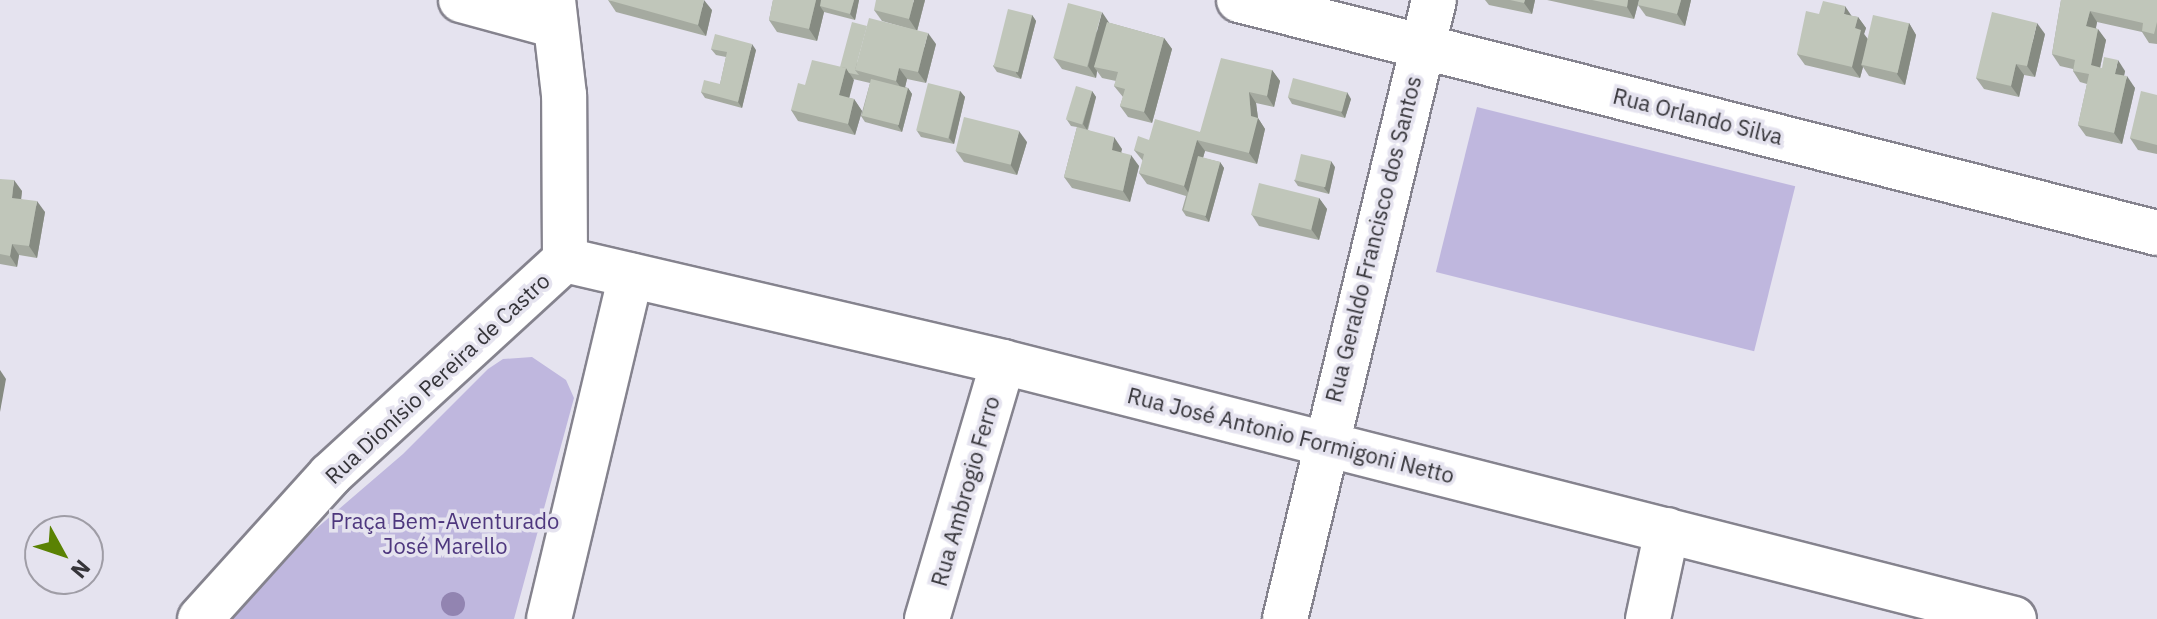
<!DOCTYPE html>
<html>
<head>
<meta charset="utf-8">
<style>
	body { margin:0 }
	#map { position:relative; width:2157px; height:619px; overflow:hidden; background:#e5e3ef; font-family:"IBM Plex Sans",sans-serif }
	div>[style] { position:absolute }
	.green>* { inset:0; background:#bfb7de; transform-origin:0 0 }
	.roads { filter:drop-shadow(2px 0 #85838e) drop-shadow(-2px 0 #85838e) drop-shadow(0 2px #85838e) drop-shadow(0 -2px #85838e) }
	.street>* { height:44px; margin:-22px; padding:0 22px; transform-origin:22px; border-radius:22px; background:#fff }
	.trees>* { width:24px; height:24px; margin:-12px; border-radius:50%; background:#9284b1 }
	.wall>* { inset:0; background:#a5aaa0 }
	.shaded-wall>* { inset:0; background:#868b82 }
	.building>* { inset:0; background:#c0c6ba; transform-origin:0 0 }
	span { translate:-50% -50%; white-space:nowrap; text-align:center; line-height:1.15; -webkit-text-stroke:7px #e5e3ef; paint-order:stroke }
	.street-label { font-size:22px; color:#353439 }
	.park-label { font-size:22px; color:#4e377e }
	.north { position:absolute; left:24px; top:515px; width:80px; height:80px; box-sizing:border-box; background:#e5e3ef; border:2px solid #9f9da6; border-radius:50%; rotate:130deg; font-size:22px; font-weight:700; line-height:32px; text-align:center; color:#353439 }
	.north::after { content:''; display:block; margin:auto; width:28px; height:36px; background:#5a8203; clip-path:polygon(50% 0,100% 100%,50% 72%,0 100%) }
</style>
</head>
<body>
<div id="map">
	<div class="green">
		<i style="left:1477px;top:107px;width:328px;height:170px;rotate:14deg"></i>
		<i style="clip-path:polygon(532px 357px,566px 380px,574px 398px,514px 619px,211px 619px,403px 454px,488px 369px,503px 359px)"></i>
	</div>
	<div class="roads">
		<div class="street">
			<i style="left:461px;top:0;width:95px;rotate:15.2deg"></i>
			<i style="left:1239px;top:0;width:947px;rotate:14.24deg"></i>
			<i style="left:565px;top:260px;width:450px;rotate:13.1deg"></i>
			<i style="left:1003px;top:362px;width:1043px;rotate:14.26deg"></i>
			<i style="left:200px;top:619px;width:194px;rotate:-47.9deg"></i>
			<i style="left:330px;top:475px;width:319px;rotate:-42.5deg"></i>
			<i style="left:565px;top:260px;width:165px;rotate:-90.3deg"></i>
			<i style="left:564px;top:95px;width:96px;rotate:-96.6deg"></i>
			<i style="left:549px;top:619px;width:353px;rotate:-76.6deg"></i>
			<i style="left:927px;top:619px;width:268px;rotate:-73.5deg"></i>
			<i style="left:1285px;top:619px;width:637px;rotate:-76.47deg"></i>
			<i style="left:1648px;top:619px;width:91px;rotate:-77.9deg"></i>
		</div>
	</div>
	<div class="trees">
		<i style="left:453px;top:604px"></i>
	</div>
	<div class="wall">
		<i style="clip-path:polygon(608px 0,712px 10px,706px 36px,616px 12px)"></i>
		<i style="clip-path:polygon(773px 0,859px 0,855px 20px,824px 12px,817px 41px,777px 32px,769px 20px)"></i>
		<i style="clip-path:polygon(925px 0,917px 31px,882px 21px,874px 10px)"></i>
		<i style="clip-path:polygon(1485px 0,1535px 0,1532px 14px,1489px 5px)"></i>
		<i style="clip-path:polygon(1547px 0,1639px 0,1634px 19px)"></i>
		<i style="clip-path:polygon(1639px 0,1691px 0,1685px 26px,1646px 16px,1638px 5px)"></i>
		<i style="clip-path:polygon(2061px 0,2157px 0,2157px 44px,2149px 43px,2142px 32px,2097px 22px,2096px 28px,2106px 40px,2100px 68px,2125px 71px,2124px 76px,2135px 88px,2122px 144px,2086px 136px,2078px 125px,2087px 84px,2080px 82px,2073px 71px,2073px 69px,2060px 66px,2052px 54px)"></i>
		<i style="clip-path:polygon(1819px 14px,1852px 16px,1858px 17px,1866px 28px,1864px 34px,1868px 39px,1909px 23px,1916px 35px,1905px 85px,1869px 76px,1863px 67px,1860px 78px,1805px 65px,1797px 54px)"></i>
		<i style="clip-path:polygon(1032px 15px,1036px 21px,1021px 79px,997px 72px,993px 66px)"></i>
		<i style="clip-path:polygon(1110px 23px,1164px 38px,1172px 49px,1152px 123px,1128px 117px,1120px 106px,1123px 97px,1114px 86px,1116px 81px,1102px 78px,1097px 71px,1096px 78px,1062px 69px,1054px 58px)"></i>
		<i style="clip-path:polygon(2045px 34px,2035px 77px,2024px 75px,2019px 97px,1984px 89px,1976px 78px)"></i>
		<i style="clip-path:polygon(936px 44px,926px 83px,907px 79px,905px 87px,908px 88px,912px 94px,902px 132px,865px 122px,861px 116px,870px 83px,853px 79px,849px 98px,854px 99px,862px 111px,855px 135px,798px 121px,791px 110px,840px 67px)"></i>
		<i style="clip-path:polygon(711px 49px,756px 50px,742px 108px,705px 98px,701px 92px,720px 84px,726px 57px,716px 55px)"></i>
		<i style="clip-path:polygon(1272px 70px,1280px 81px,1274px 107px,1256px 103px,1258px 118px,1265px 129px,1257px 164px,1205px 151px,1203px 158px,1220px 162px,1224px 168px,1209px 222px,1186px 216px,1182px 210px,1186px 196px,1147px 184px,1139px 173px,1143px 161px,1134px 150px,1149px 140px,1200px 132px)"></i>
		<i style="clip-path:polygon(960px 91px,965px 97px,954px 144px,921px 137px,917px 131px)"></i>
		<i style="clip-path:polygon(1092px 91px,1096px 97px,1088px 130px,1122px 149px,1121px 152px,1139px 166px,1130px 202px,1072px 188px,1064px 177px,1077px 127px,1071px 126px,1067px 120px)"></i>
		<i style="clip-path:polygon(2157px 95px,2157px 154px,2138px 150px,2130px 138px)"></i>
		<i style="clip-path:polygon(1288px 97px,1351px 99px,1345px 118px,1292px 104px)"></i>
		<i style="clip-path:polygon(1027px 142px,1017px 175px,964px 162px,956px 151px)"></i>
		<i style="clip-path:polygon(1335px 167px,1329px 194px,1298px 186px,1294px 180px)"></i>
		<i style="clip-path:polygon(0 179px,22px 191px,21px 199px,45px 212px,37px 258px,19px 255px,17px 267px,0 264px)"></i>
		<i style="clip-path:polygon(1319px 198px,1327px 209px,1319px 240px,1259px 226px,1252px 215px)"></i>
	</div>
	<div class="shaded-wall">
		<i style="clip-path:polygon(704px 0,712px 10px,706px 36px,698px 25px)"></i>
		<i style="clip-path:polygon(816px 0,826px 0,820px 6px,824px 12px,817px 41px,809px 29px)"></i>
		<i style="clip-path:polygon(854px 0,859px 0,855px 20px,850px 14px)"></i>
		<i style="clip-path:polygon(914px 0,925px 0,917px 31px,909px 19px)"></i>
		<i style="clip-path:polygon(1525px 0,1535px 0,1532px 14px,1524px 3px)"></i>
		<i style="clip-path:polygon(1628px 0,1639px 0,1634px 19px,1627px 7px)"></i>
		<i style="clip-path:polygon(1681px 0,1691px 0,1685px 26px,1677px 14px)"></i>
		<i style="clip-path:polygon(1845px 6px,1853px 18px,1844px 14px)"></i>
		<i style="clip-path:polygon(2090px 11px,2097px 22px,2094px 37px,2086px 26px)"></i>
		<i style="clip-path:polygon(1102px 12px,1110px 24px,1094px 67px,1097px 71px,1096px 78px,1088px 66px)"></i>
		<i style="clip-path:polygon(1032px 15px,1036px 21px,1021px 79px,1016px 73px)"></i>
		<i style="clip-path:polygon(1858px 17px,1866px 28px,1864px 34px,1869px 41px,1861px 65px,1863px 67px,1860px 78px,1852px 67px,1855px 28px)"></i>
		<i style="clip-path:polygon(1909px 23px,1916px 35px,1905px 85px,1897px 74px)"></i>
		<i style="clip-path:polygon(2037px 23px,2045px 34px,2035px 77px,2027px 66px)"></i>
		<i style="clip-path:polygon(2098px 29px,2106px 40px,2098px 77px,2091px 65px)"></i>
		<i style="clip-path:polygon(928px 33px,936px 44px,926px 83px,918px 72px)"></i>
		<i style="clip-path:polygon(1164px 38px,1172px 49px,1152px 123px,1144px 112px)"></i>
		<i style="clip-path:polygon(752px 44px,756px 50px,742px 108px,738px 102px)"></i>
		<i style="clip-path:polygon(2118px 60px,2125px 71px,2122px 85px,2115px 74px)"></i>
		<i style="clip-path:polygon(2016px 64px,2024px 75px,2019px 97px,2011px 86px)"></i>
		<i style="clip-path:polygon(846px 68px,854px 80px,847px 106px,839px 95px)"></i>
		<i style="clip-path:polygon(899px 68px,907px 79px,904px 92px,896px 81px)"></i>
		<i style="clip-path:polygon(1272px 70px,1280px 81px,1274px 107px,1267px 96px)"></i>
		<i style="clip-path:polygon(2127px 76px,2135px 88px,2122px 144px,2114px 133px)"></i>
		<i style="clip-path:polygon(908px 88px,912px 94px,902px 132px,898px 126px)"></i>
		<i style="clip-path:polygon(960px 91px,965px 97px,954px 144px,949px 138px)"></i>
		<i style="clip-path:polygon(1092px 91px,1096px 97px,1087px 130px,1083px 124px)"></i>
		<i style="clip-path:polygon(1249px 92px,1256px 103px,1258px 118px,1265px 129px,1257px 164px,1249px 153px,1251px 116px)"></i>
		<i style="clip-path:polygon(1347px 92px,1351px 99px,1345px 118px,1341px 112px)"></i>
		<i style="clip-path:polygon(854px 99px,862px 111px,855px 135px,848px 124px)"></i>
		<i style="clip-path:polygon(1019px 131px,1027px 142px,1017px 175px,1010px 164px)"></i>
		<i style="clip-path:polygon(1114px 137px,1122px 149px,1119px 161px,1112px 150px)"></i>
		<i style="clip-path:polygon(1197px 140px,1205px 151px,1191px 197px,1184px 186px)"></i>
		<i style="clip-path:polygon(1131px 155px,1139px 166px,1130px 202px,1123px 191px)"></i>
		<i style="clip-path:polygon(1331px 161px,1335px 167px,1329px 194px,1324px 188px)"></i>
		<i style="clip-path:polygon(1220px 162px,1224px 168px,1209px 222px,1205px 216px)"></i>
		<i style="clip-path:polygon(14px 180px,22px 191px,20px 209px,12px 198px)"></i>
		<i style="clip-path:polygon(1319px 198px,1327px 209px,1319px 240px,1311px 229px)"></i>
		<i style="clip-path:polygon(37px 201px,45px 212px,37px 258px,29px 246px)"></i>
		<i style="clip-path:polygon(12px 244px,19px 255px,17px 267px,10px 256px)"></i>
		<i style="clip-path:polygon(0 370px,6px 379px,0 412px)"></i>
	</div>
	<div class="building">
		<i style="clip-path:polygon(608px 0,704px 0,698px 25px)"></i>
		<i style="clip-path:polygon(773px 0,816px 0,809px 29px,769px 20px)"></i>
		<i style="clip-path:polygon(821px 0,854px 0,850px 14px,820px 6px)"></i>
		<i style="clip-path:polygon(876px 0,914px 0,909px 19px,874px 10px)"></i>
		<i style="clip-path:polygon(1510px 0,1525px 0,1524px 3px)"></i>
		<i style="clip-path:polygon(1592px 0,1628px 0,1627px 7px)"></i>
		<i style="clip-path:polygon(1639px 0,1681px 0,1677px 14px,1638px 5px)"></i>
		<i style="clip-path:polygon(2061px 0,2157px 0,2157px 22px,2154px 34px,2142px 31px,2143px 23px,2090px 11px,2086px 26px,2098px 29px,2091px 65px,2102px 68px,2104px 57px,2118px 60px,2115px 74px,2127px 76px,2114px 133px,2078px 125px,2089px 74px,2073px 71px,2075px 60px,2052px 54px)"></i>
		<i style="clip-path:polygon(1823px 1px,1845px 6px,1844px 14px,1858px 17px,1855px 28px,1861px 30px,1852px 67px,1797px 54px,1806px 11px,1819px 14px)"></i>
		<i style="left:1068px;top:3px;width:35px;height:57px;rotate:15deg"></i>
		<i style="left:1008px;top:9px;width:25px;height:59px;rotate:14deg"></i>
		<i style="clip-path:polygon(1992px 12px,2037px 23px,2027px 66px,2016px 64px,2011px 86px,1976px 78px)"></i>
		<i style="left:1873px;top:15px;width:37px;height:51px;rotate:13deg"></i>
		<i style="clip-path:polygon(869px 18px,928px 33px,918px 72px,899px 68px,896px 81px,855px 70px)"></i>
		<i style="clip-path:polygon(852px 22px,867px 26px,855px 70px,859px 75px,849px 73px,846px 68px,840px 67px)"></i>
		<i style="clip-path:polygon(1107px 22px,1164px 38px,1144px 112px,1120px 106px,1125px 89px,1114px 86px,1118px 72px,1094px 67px)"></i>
		<i style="clip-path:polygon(715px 34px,752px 44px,738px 102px,701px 92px,704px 80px,720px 84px,727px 52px,711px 49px)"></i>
		<i style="clip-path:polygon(1221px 58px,1272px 70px,1267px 96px,1249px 92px,1251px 116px,1258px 118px,1249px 153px,1197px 140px,1184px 186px,1139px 173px,1144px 154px,1134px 150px,1138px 136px,1149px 140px,1155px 119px,1200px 132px)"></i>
		<i style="clip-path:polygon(812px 60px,846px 68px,839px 95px,854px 99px,848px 124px,791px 110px,798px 83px,805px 85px)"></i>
		<i style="left:1293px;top:78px;width:56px;height:20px;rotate:15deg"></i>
		<i style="left:871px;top:79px;width:38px;height:38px;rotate:14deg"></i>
		<i style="left:928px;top:83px;width:33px;height:49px;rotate:14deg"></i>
		<i style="left:1076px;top:86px;width:17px;height:35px;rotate:17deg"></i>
		<i style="clip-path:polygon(2141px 91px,2157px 95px,2157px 145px,2130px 138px)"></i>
		<i style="left:964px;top:117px;width:57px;height:35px;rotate:14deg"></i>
		<i style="clip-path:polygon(1077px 127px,1114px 137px,1112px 150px,1131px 155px,1123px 191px,1064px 177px)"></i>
		<i style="left:1301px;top:154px;width:31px;height:27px;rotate:13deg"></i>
		<i style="left:1198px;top:156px;width:23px;height:56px;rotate:15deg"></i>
		<i style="clip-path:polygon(0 179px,14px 180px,12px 198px,37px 201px,29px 246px,12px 244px,10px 256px,0 254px)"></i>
		<i style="left:1259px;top:183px;width:62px;height:33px;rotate:14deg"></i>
	</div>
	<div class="street-label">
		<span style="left:1698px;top:116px;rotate:14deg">Rua Orlando Silva</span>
		<span style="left:1373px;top:239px;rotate:-76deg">Rua Geraldo Francisco dos Santos</span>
		<span style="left:437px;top:378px;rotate:-43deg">Rua Dionísio Pereira de Castro</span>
		<span style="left:1291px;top:435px;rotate:14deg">Rua José Antonio Formigoni Netto</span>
		<span style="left:965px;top:491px;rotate:-74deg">Rua Ambrogio Ferro</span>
	</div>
	<div class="park-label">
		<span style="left:445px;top:533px">Praça Bem-Aventurado<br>José Marello</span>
	</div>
	<div class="north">N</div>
</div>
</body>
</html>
